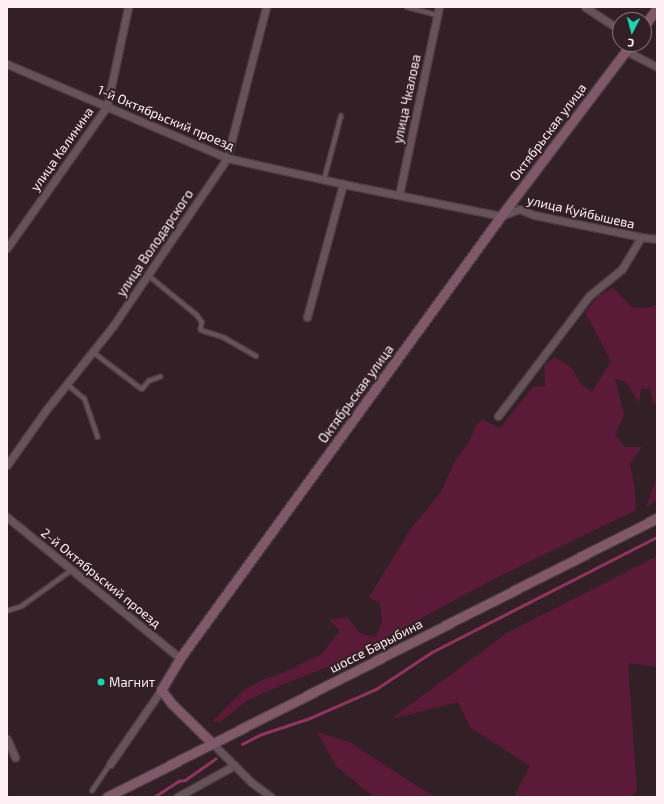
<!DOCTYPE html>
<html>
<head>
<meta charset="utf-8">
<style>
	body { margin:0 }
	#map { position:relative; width:664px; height:804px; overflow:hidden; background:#332027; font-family:"Exo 2",sans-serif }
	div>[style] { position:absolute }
	.green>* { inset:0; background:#5c1a39 }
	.stream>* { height:2.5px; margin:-1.25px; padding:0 1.25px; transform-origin:1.25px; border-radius:1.25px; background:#8e365e }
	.roads { filter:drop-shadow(1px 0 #4c3c42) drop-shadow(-1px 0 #4c3c42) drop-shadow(0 1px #4c3c42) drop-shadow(0 -1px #4c3c42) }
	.lane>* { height:3.5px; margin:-1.75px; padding:0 1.75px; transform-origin:1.75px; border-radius:1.75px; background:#68525a }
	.street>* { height:7px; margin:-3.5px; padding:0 3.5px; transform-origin:3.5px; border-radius:3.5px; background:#68525a }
	.secondary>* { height:9px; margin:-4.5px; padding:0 4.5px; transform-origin:4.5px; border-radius:4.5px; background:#7f5968 }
	.dots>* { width:11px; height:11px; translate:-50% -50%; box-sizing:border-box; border:2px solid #332027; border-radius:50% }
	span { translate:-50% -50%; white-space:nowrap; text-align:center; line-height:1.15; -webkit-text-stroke:4px #332027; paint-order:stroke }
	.street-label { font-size:13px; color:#fdeff4 }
	.poi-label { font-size:13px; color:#fdeff4 }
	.left { translate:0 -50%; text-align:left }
	.frame { position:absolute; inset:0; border:8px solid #fdeff4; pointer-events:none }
	.north { position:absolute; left:612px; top:12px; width:40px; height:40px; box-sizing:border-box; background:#332027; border:1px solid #847379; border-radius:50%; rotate:186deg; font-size:11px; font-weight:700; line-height:16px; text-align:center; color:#fdeff4 }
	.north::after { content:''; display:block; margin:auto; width:14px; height:18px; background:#19d5b2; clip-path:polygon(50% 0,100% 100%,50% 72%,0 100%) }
</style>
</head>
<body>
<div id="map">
	<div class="green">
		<i style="clip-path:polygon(613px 288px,632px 307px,645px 308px,657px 305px,657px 405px,653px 403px,650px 388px,641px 389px,639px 403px,627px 383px,615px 378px,624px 415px,615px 435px,625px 447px,642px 447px,630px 464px,634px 484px,636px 510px,494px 579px,342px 661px,279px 686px,248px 700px,220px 722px,213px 721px,244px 690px,264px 679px,283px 673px,322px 654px,340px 630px,329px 620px,347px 617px,360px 633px,376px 637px,382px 622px,380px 603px,369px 597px,412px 527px,440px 494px,456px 459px,470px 441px,476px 425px,482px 419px,500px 428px,533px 387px,545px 386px,544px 366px,555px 357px,572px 368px,581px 384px,592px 392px,611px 361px,585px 312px,598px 296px)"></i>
		<i style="clip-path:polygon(657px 477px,657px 500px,646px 507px)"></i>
		<i style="clip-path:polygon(657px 556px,657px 667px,628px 663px,637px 791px,631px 797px,514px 797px,530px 766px,470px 727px,458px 702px,391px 719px,507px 633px)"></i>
		<i style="clip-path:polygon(317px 732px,351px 743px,434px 797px,374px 797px,336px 766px)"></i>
	</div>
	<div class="stream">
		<i style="left:242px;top:744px;width:22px;rotate:-27deg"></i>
		<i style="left:262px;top:734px;width:51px;rotate:-18.4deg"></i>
		<i style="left:310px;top:718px;width:72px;rotate:-23.7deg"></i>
		<i style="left:376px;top:689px;width:67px;rotate:-33.5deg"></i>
		<i style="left:432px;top:652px;width:253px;rotate:-27.1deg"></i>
		<i style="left:154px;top:797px;width:30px;rotate:-33deg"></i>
		<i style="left:179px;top:781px;width:6px;rotate:-9deg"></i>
		<i style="left:185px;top:780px;width:37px;rotate:-35deg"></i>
	</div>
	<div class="roads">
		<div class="lane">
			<i style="left:407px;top:7px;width:31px;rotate:15deg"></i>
			<i style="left:324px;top:180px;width:66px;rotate:-75.1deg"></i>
			<i style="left:148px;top:275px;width:63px;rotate:39.2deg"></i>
			<i style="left:197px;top:315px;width:9px;rotate:54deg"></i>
			<i style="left:202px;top:322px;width:8px;rotate:97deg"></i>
			<i style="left:201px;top:330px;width:25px;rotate:18deg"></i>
			<i style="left:225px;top:338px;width:36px;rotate:30deg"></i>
			<i style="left:93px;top:352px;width:61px;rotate:37.1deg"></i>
			<i style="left:142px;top:389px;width:11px;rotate:-49deg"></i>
			<i style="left:149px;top:381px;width:12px;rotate:-20deg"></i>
			<i style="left:67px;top:384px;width:23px;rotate:40deg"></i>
			<i style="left:85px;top:399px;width:40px;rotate:71.1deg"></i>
			<i style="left:7px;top:611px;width:16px;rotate:-18deg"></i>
			<i style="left:22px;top:606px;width:62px;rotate:-35.8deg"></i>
			<i style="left:92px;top:791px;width:32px;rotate:-56deg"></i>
		</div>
		<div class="street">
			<i style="left:585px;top:7px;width:42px;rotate:33.3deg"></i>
			<i style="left:626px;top:51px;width:35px;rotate:27deg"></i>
			<i style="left:7px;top:64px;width:239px;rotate:23.1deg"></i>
			<i style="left:227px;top:158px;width:119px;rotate:12.6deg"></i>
			<i style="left:343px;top:184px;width:161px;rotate:11.4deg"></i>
			<i style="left:501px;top:216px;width:19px;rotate:-21deg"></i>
			<i style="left:519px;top:209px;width:16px;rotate:22deg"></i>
			<i style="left:534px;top:215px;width:109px;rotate:11.6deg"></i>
			<i style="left:641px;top:237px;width:16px;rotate:7deg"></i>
			<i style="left:399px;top:195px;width:192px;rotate:-78deg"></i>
			<i style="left:7px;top:248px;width:174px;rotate:-54.8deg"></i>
			<i style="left:107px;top:106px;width:101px;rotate:-78deg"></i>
			<i style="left:307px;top:317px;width:138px;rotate:-74.9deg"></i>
			<i style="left:498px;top:416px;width:151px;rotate:-52.8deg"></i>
			<i style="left:589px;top:296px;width:43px;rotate:-39.3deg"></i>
			<i style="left:622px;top:269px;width:37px;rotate:-59deg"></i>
			<i style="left:7px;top:465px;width:67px;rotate:-54.7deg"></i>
			<i style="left:46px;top:410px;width:107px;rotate:-51.4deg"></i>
			<i style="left:113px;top:326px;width:203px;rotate:-55.8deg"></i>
			<i style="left:227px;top:158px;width:156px;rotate:-75.5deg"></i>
			<i style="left:7px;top:517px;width:223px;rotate:39.2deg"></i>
			<i style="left:7px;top:739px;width:20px;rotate:66deg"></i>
			<i style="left:212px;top:743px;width:55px;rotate:45deg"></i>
			<i style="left:251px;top:782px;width:25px;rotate:37deg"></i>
			<i style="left:110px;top:764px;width:90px;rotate:-55.4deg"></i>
			<i style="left:177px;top:797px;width:66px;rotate:-28.9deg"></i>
		</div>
		<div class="secondary">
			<i style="left:644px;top:26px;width:22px;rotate:-54deg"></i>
			<i style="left:212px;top:743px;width:56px;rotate:-135.7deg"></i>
			<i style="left:172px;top:704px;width:18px;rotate:-128deg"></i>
			<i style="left:161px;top:690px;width:37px;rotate:-59deg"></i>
			<i style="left:180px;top:658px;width:546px;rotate:-54.01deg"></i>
			<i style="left:501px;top:216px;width:216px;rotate:-52.9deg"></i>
			<i style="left:107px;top:797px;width:617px;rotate:-26.9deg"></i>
		</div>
	</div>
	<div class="dots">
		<i style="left:101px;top:682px;background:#19d5b2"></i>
	</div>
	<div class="street-label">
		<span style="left:407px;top:99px;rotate:-78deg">улица Чкалова</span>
		<span style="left:166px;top:118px;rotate:23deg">1-й Октябрьский проезд</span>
		<span style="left:548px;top:132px;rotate:-53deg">Октябрьская улица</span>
		<span style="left:62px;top:149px;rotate:-55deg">улица Калинина</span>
		<span style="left:581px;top:212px;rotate:13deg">улица Куйбышева</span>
		<span style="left:155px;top:243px;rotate:-56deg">улица Володарского</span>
		<span style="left:356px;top:394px;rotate:-54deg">Октябрьская улица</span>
		<span style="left:101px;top:578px;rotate:39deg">2-й Октябрьский проезд</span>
		<span style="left:376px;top:646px;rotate:-27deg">шоссе Барыбина</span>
	</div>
	<div class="poi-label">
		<span class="left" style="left:109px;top:682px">Магнит</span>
	</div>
	<div class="frame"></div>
	<div class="north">С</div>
</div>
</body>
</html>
